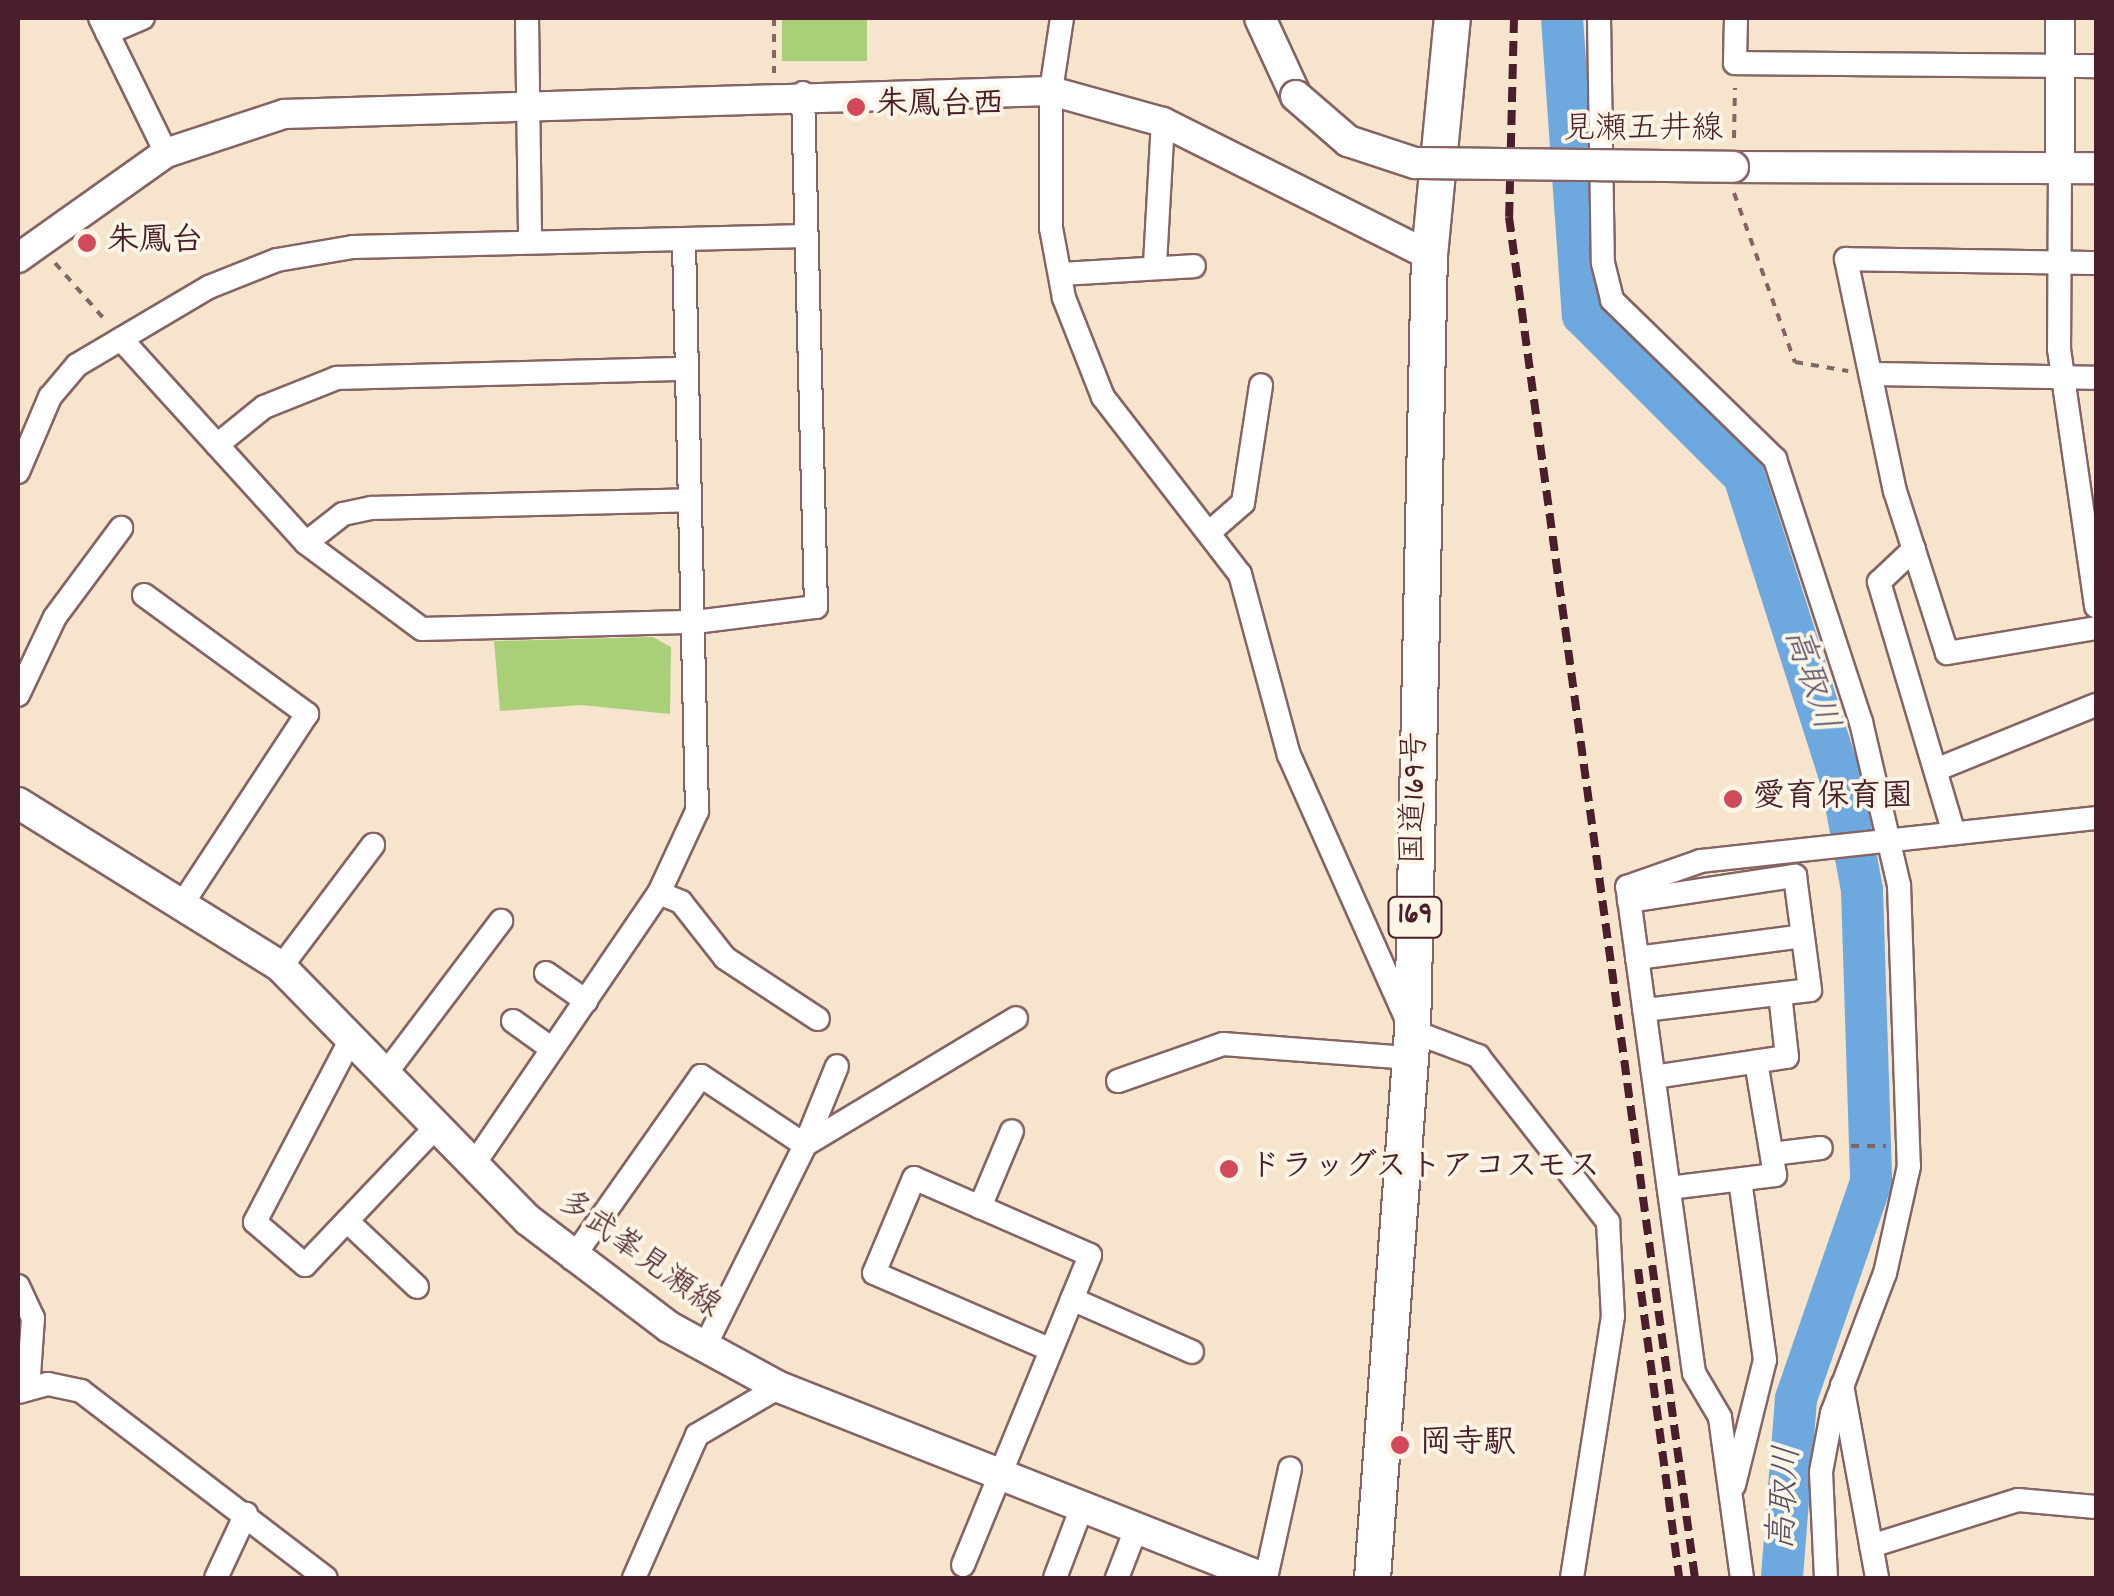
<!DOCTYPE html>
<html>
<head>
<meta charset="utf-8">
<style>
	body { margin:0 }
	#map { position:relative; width:2114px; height:1596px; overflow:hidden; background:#f6e5cc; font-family:Dekko,"Klee One",sans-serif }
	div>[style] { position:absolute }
	.green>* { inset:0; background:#a9cf79; transform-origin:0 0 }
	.river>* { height:42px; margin:-21px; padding:0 21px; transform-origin:21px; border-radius:21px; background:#6da9df }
	.path>* { height:4px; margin-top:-2px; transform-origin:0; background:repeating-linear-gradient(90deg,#866463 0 8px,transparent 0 16px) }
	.roads { filter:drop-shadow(2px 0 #866463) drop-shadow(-2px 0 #866463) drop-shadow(0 2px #866463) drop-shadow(0 -2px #866463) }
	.minor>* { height:22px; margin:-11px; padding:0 11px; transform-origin:11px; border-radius:11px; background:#fff }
	.tertiary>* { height:28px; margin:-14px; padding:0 14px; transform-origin:14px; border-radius:14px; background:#fff }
	.secondary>* { height:30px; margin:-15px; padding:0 15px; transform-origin:15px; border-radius:15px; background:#fff }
	.trunk>* { height:35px; margin:-17.5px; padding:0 17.5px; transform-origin:17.5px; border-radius:17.5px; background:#fff }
	.rail>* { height:8px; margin-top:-4px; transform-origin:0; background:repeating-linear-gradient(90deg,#4a1f2b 0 15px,transparent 0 23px) }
	.bridges { filter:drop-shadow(2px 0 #866463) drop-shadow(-2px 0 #866463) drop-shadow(0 2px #866463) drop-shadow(0 -2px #866463) }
	.secondary-bridge>* { height:30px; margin:-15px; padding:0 15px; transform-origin:15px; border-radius:15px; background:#fff }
	.dots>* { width:28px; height:28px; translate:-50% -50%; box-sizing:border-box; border:5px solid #fcf5e5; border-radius:50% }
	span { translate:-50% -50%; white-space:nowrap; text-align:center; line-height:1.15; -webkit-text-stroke:8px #fcf5e5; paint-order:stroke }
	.shield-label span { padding:2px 8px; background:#fcf5e5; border:2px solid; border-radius:8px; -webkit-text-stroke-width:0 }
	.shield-label { font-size:30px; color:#4a1f2b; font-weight:700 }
	.poi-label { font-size:32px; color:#4a1f2b; font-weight:700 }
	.left { translate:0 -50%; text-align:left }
	.street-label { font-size:32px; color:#4a1f2b }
	.water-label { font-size:35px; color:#564f6a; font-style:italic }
	.frame { position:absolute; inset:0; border:20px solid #4a1f2b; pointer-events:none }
</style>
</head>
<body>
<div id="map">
	<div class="green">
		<i style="left:782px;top:18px;width:85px;height:43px"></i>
		<i style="clip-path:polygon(653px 637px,671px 647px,670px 714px,581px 705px,500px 711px,494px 641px)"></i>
	</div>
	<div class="river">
		<i style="left:1562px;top:18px;width:298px;rotate:86deg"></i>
		<i style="left:1583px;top:315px;width:228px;rotate:45deg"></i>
		<i style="left:1744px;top:476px;width:322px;rotate:72.3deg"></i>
		<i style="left:1842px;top:783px;width:109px;rotate:79.4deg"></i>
		<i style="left:1862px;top:890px;width:292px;rotate:88.2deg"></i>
		<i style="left:1871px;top:1182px;width:230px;rotate:109.1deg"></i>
		<i style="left:1796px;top:1399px;width:180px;rotate:94.5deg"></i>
	</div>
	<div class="path">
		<i style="left:774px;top:18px;width:55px;rotate:90deg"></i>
		<i style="left:1734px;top:138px;width:50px;rotate:-88.9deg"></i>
		<i style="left:1734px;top:193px;width:180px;rotate:70.2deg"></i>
		<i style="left:1795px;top:362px;width:54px;rotate:9.6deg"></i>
		<i style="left:55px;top:263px;width:76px;rotate:48.7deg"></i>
		<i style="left:1851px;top:1146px;width:35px"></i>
	</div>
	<div class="roads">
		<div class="minor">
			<i style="left:100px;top:18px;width:150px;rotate:63.9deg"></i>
			<i style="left:527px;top:18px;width:224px;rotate:89.2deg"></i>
			<i style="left:1062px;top:18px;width:74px;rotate:98.6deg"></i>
			<i style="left:1051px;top:91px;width:137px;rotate:90deg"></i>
			<i style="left:1051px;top:228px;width:71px;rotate:79.5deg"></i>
			<i style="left:1064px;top:298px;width:106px;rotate:68.5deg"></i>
			<i style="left:1103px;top:397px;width:224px;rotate:52.3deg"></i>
			<i style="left:1240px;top:574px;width:188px;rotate:74.9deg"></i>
			<i style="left:1289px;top:755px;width:302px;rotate:66deg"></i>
			<i style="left:1412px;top:1031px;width:71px;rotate:20.7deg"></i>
			<i style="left:1478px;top:1056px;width:211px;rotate:51.9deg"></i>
			<i style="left:1608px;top:1222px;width:94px;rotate:87deg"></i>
			<i style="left:1613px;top:1316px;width:265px;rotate:98.9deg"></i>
			<i style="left:1599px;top:18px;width:245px;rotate:89.1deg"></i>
			<i style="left:1603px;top:263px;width:38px;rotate:76deg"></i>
			<i style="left:1612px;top:300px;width:228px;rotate:44.3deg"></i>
			<i style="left:1775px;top:459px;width:277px;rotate:71.9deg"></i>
			<i style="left:1861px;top:722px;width:167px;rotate:76.9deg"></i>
			<i style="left:1899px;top:885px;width:281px;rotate:88deg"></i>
			<i style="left:1909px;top:1166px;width:110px;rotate:102.6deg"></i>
			<i style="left:1885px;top:1273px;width:150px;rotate:110.7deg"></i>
			<i style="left:1832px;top:1413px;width:60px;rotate:100.6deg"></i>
			<i style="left:1821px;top:1472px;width:106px;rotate:87.3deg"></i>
			<i style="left:1736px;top:18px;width:45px;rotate:91.3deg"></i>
			<i style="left:1735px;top:63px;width:361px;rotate:0.5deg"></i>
			<i style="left:107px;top:33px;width:39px;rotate:-23deg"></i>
			<i style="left:2060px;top:167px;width:182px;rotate:90.3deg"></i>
			<i style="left:2059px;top:349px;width:260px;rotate:81.8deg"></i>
			<i style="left:2096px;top:263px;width:250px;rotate:-179.1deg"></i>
			<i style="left:1846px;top:259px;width:237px;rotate:78.1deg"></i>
			<i style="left:1895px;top:491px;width:170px;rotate:72.2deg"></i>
			<i style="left:1947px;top:653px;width:151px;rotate:-9.5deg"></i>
			<i style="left:1155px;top:264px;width:142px;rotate:-86.8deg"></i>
			<i style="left:1060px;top:274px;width:134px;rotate:-3.4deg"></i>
			<i style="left:121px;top:339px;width:275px;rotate:47.8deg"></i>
			<i style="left:306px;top:543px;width:144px;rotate:36.6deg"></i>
			<i style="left:422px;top:629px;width:273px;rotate:-1.5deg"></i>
			<i style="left:695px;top:622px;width:122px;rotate:-7.1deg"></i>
			<i style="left:816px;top:607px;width:514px;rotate:-91.45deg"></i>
			<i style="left:1871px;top:374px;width:225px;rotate:1deg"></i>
			<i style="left:217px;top:445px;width:60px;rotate:-39deg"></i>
			<i style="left:264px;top:407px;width:79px;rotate:-21.7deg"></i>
			<i style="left:337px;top:378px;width:348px;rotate:-1.5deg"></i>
			<i style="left:18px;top:472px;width:82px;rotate:-66.9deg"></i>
			<i style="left:50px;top:397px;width:42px;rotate:-49.8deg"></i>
			<i style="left:77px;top:365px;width:153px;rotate:-30.6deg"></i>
			<i style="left:209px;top:287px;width:73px;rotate:-21.7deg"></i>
			<i style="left:277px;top:260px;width:77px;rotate:-9.7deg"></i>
			<i style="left:353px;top:247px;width:453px;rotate:-1.4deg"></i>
			<i style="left:1212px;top:530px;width:41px;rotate:-41.1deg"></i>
			<i style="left:1243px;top:503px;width:119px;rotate:-81.3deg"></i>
			<i style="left:306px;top:543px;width:47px;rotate:-38.1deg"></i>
			<i style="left:343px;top:514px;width:30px;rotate:-12deg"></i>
			<i style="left:372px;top:508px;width:318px;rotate:-1.4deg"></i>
			<i style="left:1914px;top:549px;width:48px;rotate:136.7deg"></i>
			<i style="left:1879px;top:582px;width:262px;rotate:73.4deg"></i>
			<i style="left:144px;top:595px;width:202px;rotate:36.1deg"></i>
			<i style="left:307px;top:714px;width:227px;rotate:123.3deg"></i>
			<i style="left:18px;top:695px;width:86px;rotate:-64.6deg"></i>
			<i style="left:55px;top:617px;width:111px;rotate:-53.4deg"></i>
			<i style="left:1938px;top:769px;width:170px;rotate:-22.1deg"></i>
			<i style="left:659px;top:893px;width:24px;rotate:22deg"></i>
			<i style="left:681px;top:902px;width:71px;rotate:51.8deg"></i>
			<i style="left:725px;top:958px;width:111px;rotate:33.3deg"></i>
			<i style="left:1629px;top:901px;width:168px;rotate:-8.6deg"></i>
			<i style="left:1795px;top:876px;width:115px;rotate:82.5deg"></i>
			<i style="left:1810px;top:990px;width:167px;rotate:173.1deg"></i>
			<i style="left:1637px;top:958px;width:167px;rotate:-7.5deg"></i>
			<i style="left:281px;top:967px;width:153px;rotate:-53deg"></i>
			<i style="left:546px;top:973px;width:49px;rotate:35deg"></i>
			<i style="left:513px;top:1021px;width:48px;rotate:35.7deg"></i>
			<i style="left:352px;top:1037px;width:209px;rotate:117.7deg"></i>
			<i style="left:255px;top:1222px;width:66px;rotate:40.7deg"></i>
			<i style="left:305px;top:1265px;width:192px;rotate:-46.5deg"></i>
			<i style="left:386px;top:1073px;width:191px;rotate:-52.9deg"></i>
			<i style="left:1654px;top:1077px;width:134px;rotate:-8.6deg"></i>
			<i style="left:1787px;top:1057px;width:63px;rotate:-96.3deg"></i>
			<i style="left:1118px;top:1081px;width:111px;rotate:-19.4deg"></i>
			<i style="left:1223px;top:1044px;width:188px;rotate:4.3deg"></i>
			<i style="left:1772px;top:1154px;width:49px;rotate:-7deg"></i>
			<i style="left:474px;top:1164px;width:328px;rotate:-55.7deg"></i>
			<i style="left:659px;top:893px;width:90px;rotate:-65.1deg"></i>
			<i style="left:697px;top:811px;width:570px;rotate:-91.31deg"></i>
			<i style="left:1669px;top:1188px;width:107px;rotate:-7deg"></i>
			<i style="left:1775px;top:1175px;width:115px;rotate:-99.5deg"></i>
			<i style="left:980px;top:1207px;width:82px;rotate:-67.2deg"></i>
			<i style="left:347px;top:1221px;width:96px;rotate:43.3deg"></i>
			<i style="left:572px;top:1259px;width:224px;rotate:-54.8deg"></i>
			<i style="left:701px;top:1076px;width:125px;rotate:33.6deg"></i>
			<i style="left:805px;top:1145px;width:85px;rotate:-67.9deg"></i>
			<i style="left:18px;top:1286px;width:35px;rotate:65deg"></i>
			<i style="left:33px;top:1318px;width:71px;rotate:94deg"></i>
			<i style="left:1072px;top:1299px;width:131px;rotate:23.8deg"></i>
			<i style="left:704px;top:1348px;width:227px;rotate:-63.5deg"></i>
			<i style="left:805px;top:1145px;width:246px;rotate:-31deg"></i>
			<i style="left:1842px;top:1385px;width:196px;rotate:79.7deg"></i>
			<i style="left:18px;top:1392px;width:31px;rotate:-15deg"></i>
			<i style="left:48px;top:1384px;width:34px;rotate:12deg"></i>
			<i style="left:81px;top:1391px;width:308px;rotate:37.4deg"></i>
			<i style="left:1734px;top:1485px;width:129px;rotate:-76.1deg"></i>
			<i style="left:1765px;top:1360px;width:182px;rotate:-97.9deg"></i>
			<i style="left:1871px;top:1546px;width:154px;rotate:-17.4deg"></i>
			<i style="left:2018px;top:1500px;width:78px;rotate:5.1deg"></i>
			<i style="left:963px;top:1565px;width:335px;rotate:-67.7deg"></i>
			<i style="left:1090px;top:1255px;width:192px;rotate:-156.4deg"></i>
			<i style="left:914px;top:1178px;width:103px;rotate:112.8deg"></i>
			<i style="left:874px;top:1273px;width:193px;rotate:23.5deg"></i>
			<i style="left:216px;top:1578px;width:71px;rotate:-64.9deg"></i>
			<i style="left:634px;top:1578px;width:156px;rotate:-66.2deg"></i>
			<i style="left:697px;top:1435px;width:95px;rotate:-30.3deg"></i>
			<i style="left:1055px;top:1578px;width:76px;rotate:-69.2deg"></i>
			<i style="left:1117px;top:1578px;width:53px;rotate:-68.8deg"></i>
			<i style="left:1266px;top:1578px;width:112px;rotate:-77.6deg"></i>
			<i style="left:1742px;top:1578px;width:162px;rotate:-97.8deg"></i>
			<i style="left:1720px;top:1417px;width:51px;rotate:-120.6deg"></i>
			<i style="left:1694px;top:1373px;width:491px;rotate:-97.8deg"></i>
			<i style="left:1627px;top:887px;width:78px;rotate:-19.4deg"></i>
			<i style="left:1701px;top:861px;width:397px;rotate:-6.2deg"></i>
		</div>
		<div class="tertiary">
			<i style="left:2060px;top:18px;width:149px;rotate:90deg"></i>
			<i style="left:18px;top:258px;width:181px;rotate:-35.4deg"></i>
			<i style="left:166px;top:153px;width:124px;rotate:-18.3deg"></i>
			<i style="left:284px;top:114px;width:767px;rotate:-1.72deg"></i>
			<i style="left:1051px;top:91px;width:116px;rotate:15.5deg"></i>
			<i style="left:1163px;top:122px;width:297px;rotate:26.6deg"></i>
		</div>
		<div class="secondary">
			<i style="left:1260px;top:18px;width:86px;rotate:65.2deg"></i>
			<i style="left:1733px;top:167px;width:363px;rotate:0.2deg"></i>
			<i style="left:18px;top:803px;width:310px;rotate:31.9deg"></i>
			<i style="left:281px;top:967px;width:354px;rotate:45.7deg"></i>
			<i style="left:528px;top:1220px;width:177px;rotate:37.2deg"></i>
			<i style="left:669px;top:1327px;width:125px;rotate:28.6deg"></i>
			<i style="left:779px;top:1387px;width:520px;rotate:21.54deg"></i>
		</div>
		<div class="trunk">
			<i style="left:1372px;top:1578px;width:548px;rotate:-85.82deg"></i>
			<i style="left:1412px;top:1031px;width:776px;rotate:-88.75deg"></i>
			<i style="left:1429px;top:255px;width:238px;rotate:-84.5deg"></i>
		</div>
	</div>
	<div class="rail">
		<i style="left:1514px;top:18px;width:199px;rotate:91.4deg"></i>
		<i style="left:1509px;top:217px;width:1374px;rotate:82.22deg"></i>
		<i style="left:1638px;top:1269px;width:312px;rotate:82.4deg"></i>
	</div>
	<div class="bridges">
		<div class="secondary-bridge">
			<i style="left:1296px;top:96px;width:69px;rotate:40.9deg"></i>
			<i style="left:1348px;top:141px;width:71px;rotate:18.2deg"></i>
			<i style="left:1415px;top:163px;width:318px;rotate:0.7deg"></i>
		</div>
	</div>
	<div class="dots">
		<i style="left:856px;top:107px;background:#d1495b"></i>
		<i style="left:87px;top:243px;background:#d1495b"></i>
		<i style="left:1733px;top:799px;background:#d1495b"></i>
		<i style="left:1229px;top:1169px;background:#d1495b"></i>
		<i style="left:1400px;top:1445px;background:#d1495b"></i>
	</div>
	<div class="shield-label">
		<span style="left:1415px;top:917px">169</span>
	</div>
	<div class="poi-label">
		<span class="left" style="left:876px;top:107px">朱鳳台西</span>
		<span class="left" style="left:107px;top:243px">朱鳳台</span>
		<span class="left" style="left:1753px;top:799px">愛育保育園</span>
		<span class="left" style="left:1249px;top:1169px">ドラッグストアコスモス</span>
		<span class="left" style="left:1420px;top:1445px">岡寺駅</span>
	</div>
	<div class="street-label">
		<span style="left:1643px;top:131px">見瀬五井線</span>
		<span style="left:1417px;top:798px;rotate:-89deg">国道169号</span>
		<span style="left:638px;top:1256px;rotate:36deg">多武峯見瀬線</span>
	</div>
	<div class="water-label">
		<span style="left:1809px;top:680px;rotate:72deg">高取川</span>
		<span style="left:1787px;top:1498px;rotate:-86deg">高取川</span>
	</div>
	<div class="frame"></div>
</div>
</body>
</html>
